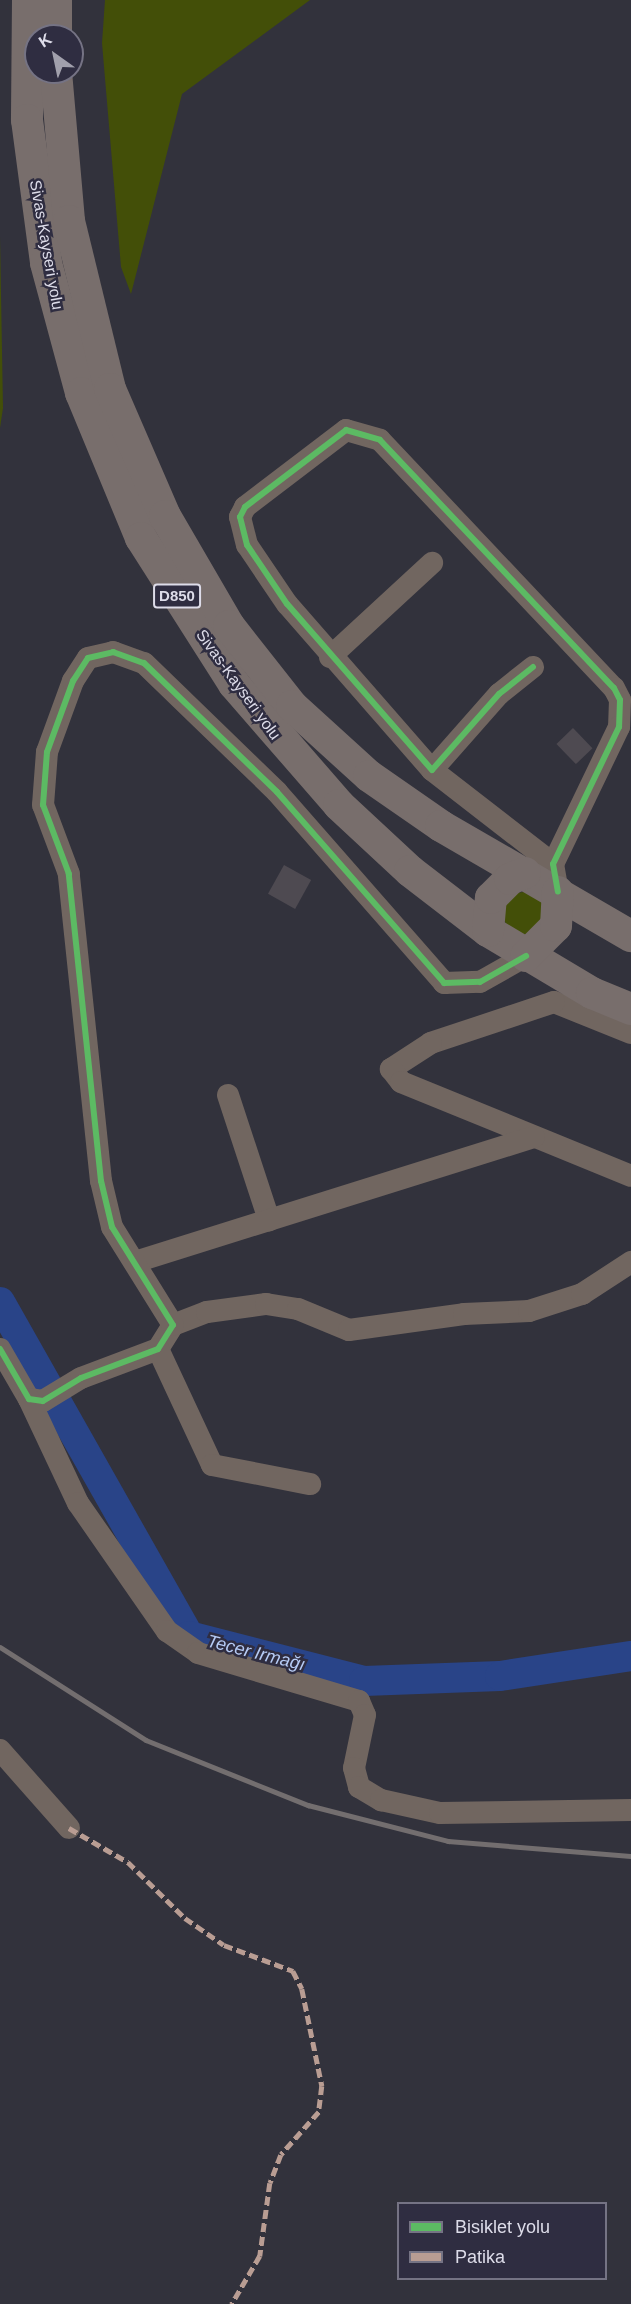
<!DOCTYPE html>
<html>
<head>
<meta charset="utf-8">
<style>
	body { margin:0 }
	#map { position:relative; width:631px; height:2304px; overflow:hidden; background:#32323c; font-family:Helvetica,sans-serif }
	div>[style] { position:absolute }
	.green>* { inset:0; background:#434f08 }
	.round { border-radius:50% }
	.river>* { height:30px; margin:-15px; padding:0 15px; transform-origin:15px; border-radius:15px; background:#294488 }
	.building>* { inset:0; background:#4e4a51; transform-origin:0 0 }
	.minor>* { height:22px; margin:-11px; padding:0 11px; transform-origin:11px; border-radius:11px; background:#716660 }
	.highway>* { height:32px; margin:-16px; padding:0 16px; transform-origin:16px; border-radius:16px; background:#786e6c }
	.rail>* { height:4.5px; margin:-2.25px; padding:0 2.25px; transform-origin:2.25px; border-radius:2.25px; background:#736e6f }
	.quiet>* { height:4.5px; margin-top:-2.25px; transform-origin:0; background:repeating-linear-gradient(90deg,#b99d93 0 9px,transparent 0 13.5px) }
	.cycleway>* { height:6px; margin:-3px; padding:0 3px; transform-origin:3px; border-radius:3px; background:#5cba63 }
	span { translate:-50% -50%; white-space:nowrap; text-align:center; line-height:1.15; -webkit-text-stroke:5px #2f2d41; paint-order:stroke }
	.shield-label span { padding:2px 4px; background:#2f2d41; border:2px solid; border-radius:4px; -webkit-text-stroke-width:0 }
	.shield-label { font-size:15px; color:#dddce9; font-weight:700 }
	.street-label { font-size:16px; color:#dddce9 }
	.water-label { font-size:18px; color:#b6cbf5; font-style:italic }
	.legend { position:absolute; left:397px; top:2202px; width:210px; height:78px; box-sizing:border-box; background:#2f2d41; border:2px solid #757384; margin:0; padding:8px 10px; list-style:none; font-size:18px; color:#dddce9 }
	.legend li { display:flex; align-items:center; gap:12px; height:30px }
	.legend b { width:30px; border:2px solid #757384 }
	.north { position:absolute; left:24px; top:24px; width:60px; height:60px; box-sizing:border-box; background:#2f2d41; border:2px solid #757384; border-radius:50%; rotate:327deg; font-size:16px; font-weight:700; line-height:24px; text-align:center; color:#dddce9 }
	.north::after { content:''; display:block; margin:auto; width:21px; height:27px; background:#a1a0ac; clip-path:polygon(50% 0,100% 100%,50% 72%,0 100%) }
</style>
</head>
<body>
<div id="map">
	<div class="green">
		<i style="clip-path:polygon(105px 0,310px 0,182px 94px,131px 294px,121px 267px,102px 43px)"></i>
		<i style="clip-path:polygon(0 236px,3px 408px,0 428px)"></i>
		<i class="round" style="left:503px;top:892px;width:42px;height:42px"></i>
	</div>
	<div class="river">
		<i style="left:0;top:1302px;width:384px;rotate:60.5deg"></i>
		<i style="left:189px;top:1636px;width:181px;rotate:14.4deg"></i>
		<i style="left:364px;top:1681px;width:136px;rotate:-2.1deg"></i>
		<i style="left:500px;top:1676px;width:133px;rotate:-8.7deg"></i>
	</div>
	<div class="building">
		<i style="left:573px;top:728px;width:28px;height:23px;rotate:46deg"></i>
		<i style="left:284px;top:865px;width:31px;height:33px;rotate:29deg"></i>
	</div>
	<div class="minor">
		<i style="left:330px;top:657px;width:139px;rotate:-42.7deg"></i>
		<i style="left:533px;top:667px;width:43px;rotate:141.5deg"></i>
		<i style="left:499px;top:694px;width:101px;rotate:131.4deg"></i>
		<i style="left:432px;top:770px;width:220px;rotate:-131.1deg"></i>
		<i style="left:287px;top:604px;width:71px;rotate:-124.1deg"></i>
		<i style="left:247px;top:545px;width:29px;rotate:-104deg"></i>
		<i style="left:240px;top:517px;width:11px;rotate:-63deg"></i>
		<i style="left:245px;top:507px;width:127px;rotate:-37.3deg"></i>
		<i style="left:346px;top:430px;width:35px;rotate:16deg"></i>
		<i style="left:380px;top:440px;width:341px;rotate:46.7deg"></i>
		<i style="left:614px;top:688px;width:13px;rotate:63deg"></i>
		<i style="left:620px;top:700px;width:27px;rotate:92deg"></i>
		<i style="left:619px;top:727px;width:152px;rotate:115.7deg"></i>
		<i style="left:553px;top:864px;width:28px;rotate:80deg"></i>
		<i style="left:432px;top:770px;width:153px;rotate:37.8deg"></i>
		<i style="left:631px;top:1033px;width:83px;rotate:-158.1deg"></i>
		<i style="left:554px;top:1002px;width:130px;rotate:161.6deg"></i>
		<i style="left:431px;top:1043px;width:48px;rotate:147deg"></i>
		<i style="left:391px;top:1069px;width:16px;rotate:52deg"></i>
		<i style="left:401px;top:1082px;width:248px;rotate:22.2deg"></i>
		<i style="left:228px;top:1095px;width:132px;rotate:71.8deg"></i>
		<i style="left:135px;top:1262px;width:418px;rotate:-17.4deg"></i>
		<i style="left:173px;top:1325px;width:36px;rotate:-21deg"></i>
		<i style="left:207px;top:1312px;width:60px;rotate:-7.7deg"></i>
		<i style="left:266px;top:1304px;width:32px;rotate:9deg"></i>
		<i style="left:298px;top:1309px;width:55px;rotate:22.4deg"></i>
		<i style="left:349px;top:1330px;width:116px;rotate:-7.9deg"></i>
		<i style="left:464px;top:1314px;width:65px;rotate:-2.6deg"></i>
		<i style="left:529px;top:1311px;width:56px;rotate:-17.8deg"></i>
		<i style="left:582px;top:1294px;width:59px;rotate:-33.1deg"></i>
		<i style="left:0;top:1349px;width:58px;rotate:59.9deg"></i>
		<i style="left:29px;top:1399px;width:14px;rotate:8deg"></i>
		<i style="left:43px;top:1401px;width:44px;rotate:-31.2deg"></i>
		<i style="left:81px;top:1378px;width:82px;rotate:-20.6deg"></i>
		<i style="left:158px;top:1349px;width:28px;rotate:-58deg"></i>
		<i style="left:173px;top:1325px;width:115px;rotate:-121.9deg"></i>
		<i style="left:112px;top:1227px;width:47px;rotate:-103.4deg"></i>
		<i style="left:101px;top:1181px;width:309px;rotate:-96deg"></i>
		<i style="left:69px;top:874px;width:74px;rotate:-110.6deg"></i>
		<i style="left:43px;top:805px;width:53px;rotate:-85.7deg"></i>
		<i style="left:47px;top:752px;width:76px;rotate:-69.9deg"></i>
		<i style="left:73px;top:681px;width:27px;rotate:-57deg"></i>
		<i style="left:88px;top:658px;width:26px;rotate:-13deg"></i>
		<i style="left:113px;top:652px;width:33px;rotate:20deg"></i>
		<i style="left:144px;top:663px;width:185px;rotate:44.1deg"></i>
		<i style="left:277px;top:792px;width:254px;rotate:48.8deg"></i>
		<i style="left:444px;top:983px;width:36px;rotate:-2deg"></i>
		<i style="left:480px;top:982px;width:53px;rotate:-29.5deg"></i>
		<i style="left:158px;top:1349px;width:128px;rotate:65deg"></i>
		<i style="left:212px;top:1465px;width:100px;rotate:11deg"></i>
		<i style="left:29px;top:1399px;width:115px;rotate:64.8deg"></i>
		<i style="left:78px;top:1503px;width:156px;rotate:55.2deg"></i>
		<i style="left:167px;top:1631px;width:38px;rotate:35deg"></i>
		<i style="left:198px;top:1653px;width:168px;rotate:16.6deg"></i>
		<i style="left:359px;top:1701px;width:15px;rotate:67deg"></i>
		<i style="left:365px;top:1715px;width:54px;rotate:101.7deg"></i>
		<i style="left:354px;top:1768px;width:20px;rotate:75deg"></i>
		<i style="left:359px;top:1787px;width:26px;rotate:31deg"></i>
		<i style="left:381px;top:1800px;width:60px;rotate:12.4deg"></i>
		<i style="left:440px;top:1813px;width:191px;rotate:-0.9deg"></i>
		<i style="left:0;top:1750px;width:104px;rotate:48.5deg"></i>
	</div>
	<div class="highway">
		<i style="left:28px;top:0;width:120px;rotate:90.5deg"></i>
		<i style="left:27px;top:120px;width:144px;rotate:82.4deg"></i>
		<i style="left:46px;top:263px;width:135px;rotate:74.9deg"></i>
		<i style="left:81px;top:393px;width:157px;rotate:67.5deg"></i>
		<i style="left:141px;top:538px;width:173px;rotate:57.5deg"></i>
		<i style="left:234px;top:684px;width:160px;rotate:49deg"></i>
		<i style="left:339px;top:805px;width:97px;rotate:42.9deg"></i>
		<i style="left:410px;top:871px;width:98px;rotate:37.6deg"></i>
		<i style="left:488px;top:931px;width:121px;rotate:30.8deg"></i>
		<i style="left:592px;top:993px;width:42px;rotate:22.3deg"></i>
		<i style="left:56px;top:0;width:36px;rotate:90deg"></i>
		<i style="left:56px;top:72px;width:150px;rotate:85deg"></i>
		<i style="left:69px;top:221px;width:173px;rotate:76.3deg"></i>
		<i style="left:110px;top:389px;width:138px;rotate:66.6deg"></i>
		<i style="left:165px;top:516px;width:127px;rotate:59.8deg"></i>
		<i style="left:229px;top:626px;width:102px;rotate:51.8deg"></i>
		<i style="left:292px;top:706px;width:104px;rotate:42.3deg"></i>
		<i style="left:369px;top:776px;width:88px;rotate:34.8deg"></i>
		<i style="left:441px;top:826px;width:220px;rotate:30.1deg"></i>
		<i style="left:488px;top:931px;width:33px;rotate:-85deg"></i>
		<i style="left:491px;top:898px;width:27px;rotate:-45deg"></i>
		<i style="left:510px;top:879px;width:16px;rotate:-22deg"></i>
		<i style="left:526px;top:956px;width:42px;rotate:-45deg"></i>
		<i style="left:556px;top:926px;width:34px;rotate:-87deg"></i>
	</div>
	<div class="rail">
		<i style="left:0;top:1647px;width:173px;rotate:32.5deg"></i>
		<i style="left:146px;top:1740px;width:175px;rotate:21.9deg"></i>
		<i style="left:308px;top:1805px;width:145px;rotate:14.4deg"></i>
		<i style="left:448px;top:1841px;width:184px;rotate:4.7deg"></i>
	</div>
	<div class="quiet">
		<i style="left:69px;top:1828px;width:68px;rotate:30deg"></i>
		<i style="left:128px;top:1862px;width:80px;rotate:44.5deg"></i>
		<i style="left:185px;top:1918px;width:47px;rotate:34.7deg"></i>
		<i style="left:224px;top:1945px;width:74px;rotate:20.6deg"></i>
		<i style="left:293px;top:1971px;width:20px;rotate:63deg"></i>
		<i style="left:302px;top:1989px;width:99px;rotate:78.3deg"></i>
		<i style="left:322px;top:2086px;width:26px;rotate:97deg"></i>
		<i style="left:319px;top:2112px;width:57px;rotate:131.5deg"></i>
		<i style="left:281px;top:2155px;width:30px;rotate:111deg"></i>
		<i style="left:270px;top:2183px;width:74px;rotate:97.8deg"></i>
		<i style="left:260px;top:2256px;width:56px;rotate:120.3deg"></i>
	</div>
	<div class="cycleway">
		<i style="left:533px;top:667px;width:43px;rotate:141.5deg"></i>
		<i style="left:499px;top:694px;width:101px;rotate:131.4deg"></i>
		<i style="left:432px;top:770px;width:220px;rotate:-131.1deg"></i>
		<i style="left:287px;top:604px;width:71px;rotate:-124.1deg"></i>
		<i style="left:247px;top:545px;width:29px;rotate:-104deg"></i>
		<i style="left:240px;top:517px;width:11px;rotate:-63deg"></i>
		<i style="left:245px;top:507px;width:127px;rotate:-37.3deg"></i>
		<i style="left:346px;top:430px;width:35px;rotate:16deg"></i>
		<i style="left:380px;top:440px;width:341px;rotate:46.7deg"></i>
		<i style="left:614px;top:688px;width:13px;rotate:63deg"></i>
		<i style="left:620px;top:700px;width:27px;rotate:92deg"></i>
		<i style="left:619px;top:727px;width:152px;rotate:115.7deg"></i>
		<i style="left:553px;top:864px;width:28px;rotate:80deg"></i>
		<i style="left:0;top:1349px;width:58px;rotate:59.9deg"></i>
		<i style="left:29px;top:1399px;width:14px;rotate:8deg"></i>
		<i style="left:43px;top:1401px;width:44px;rotate:-31.2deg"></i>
		<i style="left:81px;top:1378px;width:82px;rotate:-20.6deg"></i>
		<i style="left:158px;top:1349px;width:28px;rotate:-58deg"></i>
		<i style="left:173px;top:1325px;width:115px;rotate:-121.9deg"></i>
		<i style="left:112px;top:1227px;width:47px;rotate:-103.4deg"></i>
		<i style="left:101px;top:1181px;width:309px;rotate:-96deg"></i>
		<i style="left:69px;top:874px;width:74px;rotate:-110.6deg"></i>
		<i style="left:43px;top:805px;width:53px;rotate:-85.7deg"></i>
		<i style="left:47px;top:752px;width:76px;rotate:-69.9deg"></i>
		<i style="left:73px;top:681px;width:27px;rotate:-57deg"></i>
		<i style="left:88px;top:658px;width:26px;rotate:-13deg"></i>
		<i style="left:113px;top:652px;width:33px;rotate:20deg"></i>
		<i style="left:144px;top:663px;width:185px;rotate:44.1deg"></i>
		<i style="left:277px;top:792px;width:254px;rotate:48.8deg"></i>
		<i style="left:444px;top:983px;width:36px;rotate:-2deg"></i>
		<i style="left:480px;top:982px;width:53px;rotate:-29.5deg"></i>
	</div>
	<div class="shield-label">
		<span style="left:177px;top:596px">D850</span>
	</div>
	<div class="street-label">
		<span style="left:46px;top:245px;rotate:80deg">Sivas-Kayseri yolu</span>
		<span style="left:238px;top:685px;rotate:54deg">Sivas-Kayseri yolu</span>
	</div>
	<div class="water-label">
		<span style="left:256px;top:1653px;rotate:14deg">Tecer Irmağı</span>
	</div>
	<ul class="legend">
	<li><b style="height:8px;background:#5cba63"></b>Bisiklet yolu</li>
	<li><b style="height:8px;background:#b99d93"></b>Patika</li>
	</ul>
	<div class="north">K</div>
</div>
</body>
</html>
